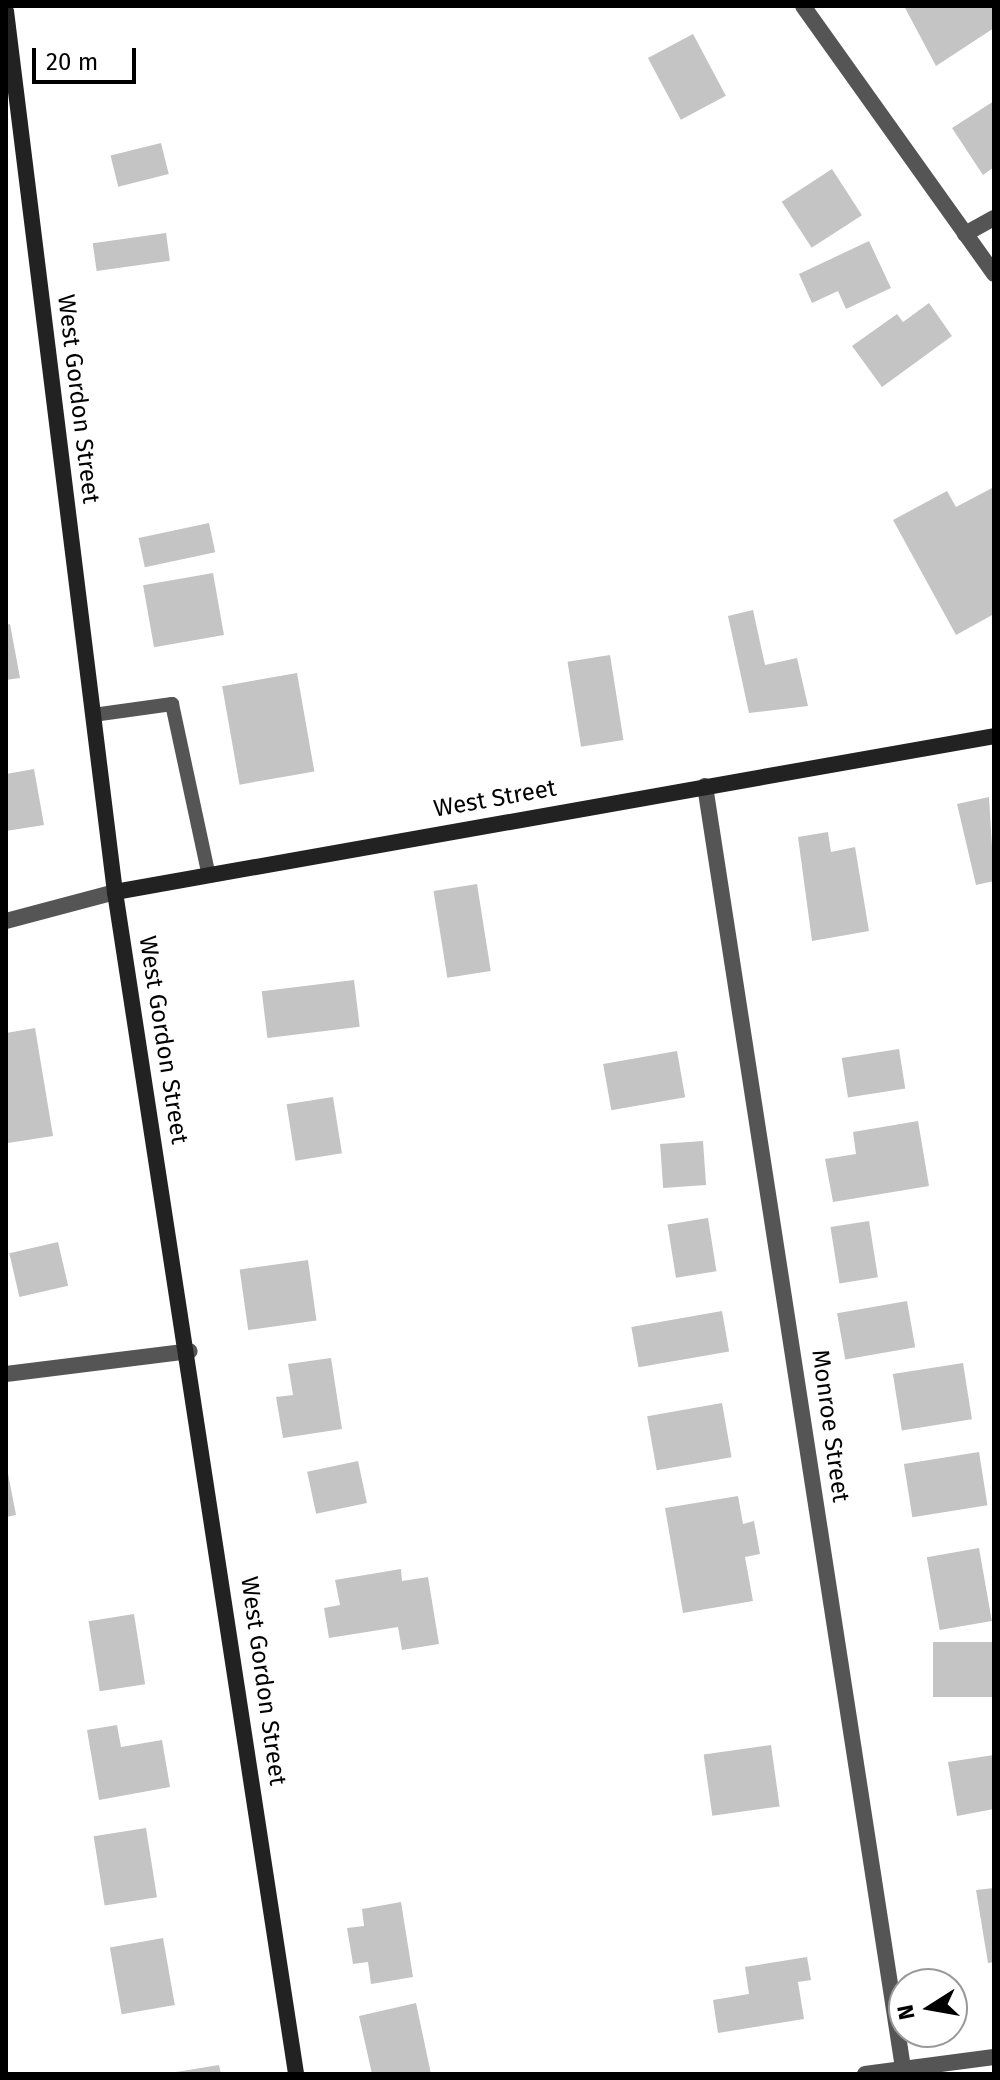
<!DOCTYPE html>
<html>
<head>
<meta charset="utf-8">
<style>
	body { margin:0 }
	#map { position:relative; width:1000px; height:2080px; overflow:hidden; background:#fff; font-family:"Fira Sans",sans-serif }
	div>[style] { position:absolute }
	.building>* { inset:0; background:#c4c4c4; transform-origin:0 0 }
	.lane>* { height:14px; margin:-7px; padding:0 7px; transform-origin:7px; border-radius:7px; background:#555 }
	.street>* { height:16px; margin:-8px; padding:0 8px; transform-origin:8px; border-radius:8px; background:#555 }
	.secondary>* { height:16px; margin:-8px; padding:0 8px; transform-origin:8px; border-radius:8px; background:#222 }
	span { translate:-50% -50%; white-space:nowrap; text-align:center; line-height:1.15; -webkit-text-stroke:6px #fff; paint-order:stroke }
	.street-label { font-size:24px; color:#000 }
	.frame { position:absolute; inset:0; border:8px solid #000; pointer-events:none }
	.north { position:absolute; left:888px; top:1968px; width:80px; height:80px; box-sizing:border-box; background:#fff; border:2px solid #999; border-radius:50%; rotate:259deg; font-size:22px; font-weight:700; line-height:32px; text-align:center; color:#000 }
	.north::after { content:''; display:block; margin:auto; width:28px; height:36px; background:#000; clip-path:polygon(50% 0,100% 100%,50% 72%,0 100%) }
	.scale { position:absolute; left:32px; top:48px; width:104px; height:36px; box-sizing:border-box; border:4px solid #000; border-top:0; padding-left:10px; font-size:24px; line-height:28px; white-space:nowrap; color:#000; -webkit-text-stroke:6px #fff; paint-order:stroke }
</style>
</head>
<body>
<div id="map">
	<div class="building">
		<i style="clip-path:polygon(904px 6px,994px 6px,994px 28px,936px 66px)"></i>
		<i style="left:693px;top:34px;width:70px;height:51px;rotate:62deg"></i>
		<i style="clip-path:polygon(994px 101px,994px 167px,983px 175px,952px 128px)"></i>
		<i style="left:161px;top:143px;width:32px;height:52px;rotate:76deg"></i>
		<i style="left:832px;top:169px;width:55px;height:60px;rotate:57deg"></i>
		<i style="left:166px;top:233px;width:28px;height:74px;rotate:82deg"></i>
		<i style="clip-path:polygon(869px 241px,891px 288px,846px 309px,838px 291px,812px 303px,799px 274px)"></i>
		<i style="clip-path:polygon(929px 303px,952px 336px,882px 387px,852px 346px,897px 314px,903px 322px)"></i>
		<i style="clip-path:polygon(994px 487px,994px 614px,956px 635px,893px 520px,947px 491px,956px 507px)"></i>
		<i style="left:209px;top:523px;width:30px;height:72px;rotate:78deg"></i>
		<i style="left:213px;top:573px;width:63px;height:71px;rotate:80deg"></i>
		<i style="clip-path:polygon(753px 610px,765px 665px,797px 658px,808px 706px,749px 713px,728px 616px)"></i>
		<i style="clip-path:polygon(10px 624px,20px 678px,6px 680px,6px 625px)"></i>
		<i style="left:610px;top:655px;width:86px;height:43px;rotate:81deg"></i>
		<i style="left:297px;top:673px;width:100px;height:76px;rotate:80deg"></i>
		<i style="clip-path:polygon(34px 769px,44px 825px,6px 831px,6px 774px)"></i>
		<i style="clip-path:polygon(989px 797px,994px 881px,976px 885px,957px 804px)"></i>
		<i style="clip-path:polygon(828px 832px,831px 852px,855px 847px,869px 931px,812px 941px,798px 837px)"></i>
		<i style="left:477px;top:884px;width:88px;height:44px;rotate:81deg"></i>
		<i style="left:354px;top:980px;width:47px;height:93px;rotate:83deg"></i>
		<i style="clip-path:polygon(35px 1028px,53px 1136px,8px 1143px,6px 1033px)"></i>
		<i style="left:899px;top:1049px;width:40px;height:58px;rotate:81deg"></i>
		<i style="left:677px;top:1051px;width:47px;height:75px;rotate:80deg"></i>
		<i style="left:333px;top:1097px;width:57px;height:47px;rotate:81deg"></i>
		<i style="clip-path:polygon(918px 1121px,929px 1186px,833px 1202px,825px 1159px,856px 1154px,853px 1132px)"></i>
		<i style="left:703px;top:1141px;width:44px;height:43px;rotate:86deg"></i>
		<i style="left:708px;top:1218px;width:54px;height:41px;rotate:81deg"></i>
		<i style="left:869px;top:1221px;width:57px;height:39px;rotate:81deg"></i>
		<i style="left:58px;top:1242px;width:45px;height:50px;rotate:77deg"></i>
		<i style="left:308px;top:1260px;width:61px;height:69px;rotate:82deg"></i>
		<i style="left:907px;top:1301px;width:47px;height:71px;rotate:80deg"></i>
		<i style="left:722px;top:1311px;width:41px;height:92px;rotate:80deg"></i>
		<i style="clip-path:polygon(331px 1358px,342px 1429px,283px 1438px,276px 1397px,293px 1395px,288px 1364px)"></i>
		<i style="left:963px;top:1363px;width:57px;height:71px;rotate:81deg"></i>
		<i style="left:722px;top:1403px;width:55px;height:76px;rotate:80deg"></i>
		<i style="left:979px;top:1452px;width:54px;height:76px;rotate:81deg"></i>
		<i style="left:358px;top:1461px;width:43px;height:52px;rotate:78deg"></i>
		<i style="clip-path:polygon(6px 1463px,16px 1515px,6px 1517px)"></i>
		<i style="clip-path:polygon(738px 1496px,743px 1524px,754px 1521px,760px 1554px,745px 1557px,753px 1601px,683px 1613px,665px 1508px)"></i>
		<i style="left:979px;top:1548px;width:74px;height:53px;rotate:80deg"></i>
		<i style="clip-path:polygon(401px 1569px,402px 1581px,428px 1577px,439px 1644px,402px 1650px,398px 1627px,329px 1638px,324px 1608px,340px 1605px,335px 1580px)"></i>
		<i style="left:134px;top:1614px;width:71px;height:46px;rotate:81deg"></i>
		<i style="left:994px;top:1642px;width:55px;height:61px;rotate:90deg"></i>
		<i style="clip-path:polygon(117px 1725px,121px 1747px,162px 1740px,170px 1787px,99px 1800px,87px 1730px)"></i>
		<i style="left:771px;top:1745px;width:62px;height:68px;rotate:82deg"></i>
		<i style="clip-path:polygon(994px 1755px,994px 1809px,957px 1816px,948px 1762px)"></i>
		<i style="left:146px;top:1828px;width:70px;height:53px;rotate:81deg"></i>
		<i style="clip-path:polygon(994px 1888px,994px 1962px,988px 1963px,976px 1890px)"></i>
		<i style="clip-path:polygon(401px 1902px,413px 1977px,371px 1984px,368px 1962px,353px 1964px,347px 1928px,364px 1926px,362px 1909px)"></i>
		<i style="left:163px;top:1938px;width:68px;height:54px;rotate:80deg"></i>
		<i style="clip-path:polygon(807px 1957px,811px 1980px,798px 1982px,804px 2019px,718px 2033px,713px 2000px,749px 1994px,745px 1967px)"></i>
		<i style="clip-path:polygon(416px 2003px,431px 2074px,372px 2074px,359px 2016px)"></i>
		<i style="clip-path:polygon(219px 2065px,221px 2074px,176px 2074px,176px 2072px)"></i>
	</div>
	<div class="lane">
		<i style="left:93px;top:715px;width:80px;rotate:-7.9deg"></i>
		<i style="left:172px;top:704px;width:176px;rotate:77.9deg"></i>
	</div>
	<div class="street">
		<i style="left:803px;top:6px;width:329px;rotate:54.5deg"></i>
		<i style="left:965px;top:234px;width:33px;rotate:-29deg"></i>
		<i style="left:705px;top:786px;width:1303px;rotate:81.22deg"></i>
		<i style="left:6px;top:921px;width:113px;rotate:-14.9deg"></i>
		<i style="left:6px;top:1374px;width:185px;rotate:-7.1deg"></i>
		<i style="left:865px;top:2074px;width:130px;rotate:-7.5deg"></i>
	</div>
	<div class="secondary">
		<i style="left:6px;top:11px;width:888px;rotate:82.95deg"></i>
		<i style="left:115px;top:892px;width:1196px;rotate:81.29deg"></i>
		<i style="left:115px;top:892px;width:893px;rotate:-10.06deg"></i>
	</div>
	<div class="street-label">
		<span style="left:78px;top:399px;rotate:83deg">West Gordon Street</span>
		<span style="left:495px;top:799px;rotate:-10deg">West Street</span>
		<span style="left:163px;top:1040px;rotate:81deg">West Gordon Street</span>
		<span style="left:830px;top:1426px;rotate:82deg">Monroe Street</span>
		<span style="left:263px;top:1681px;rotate:82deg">West Gordon Street</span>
	</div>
	<div class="frame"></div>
	<div class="north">N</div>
	<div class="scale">20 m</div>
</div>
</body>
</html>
